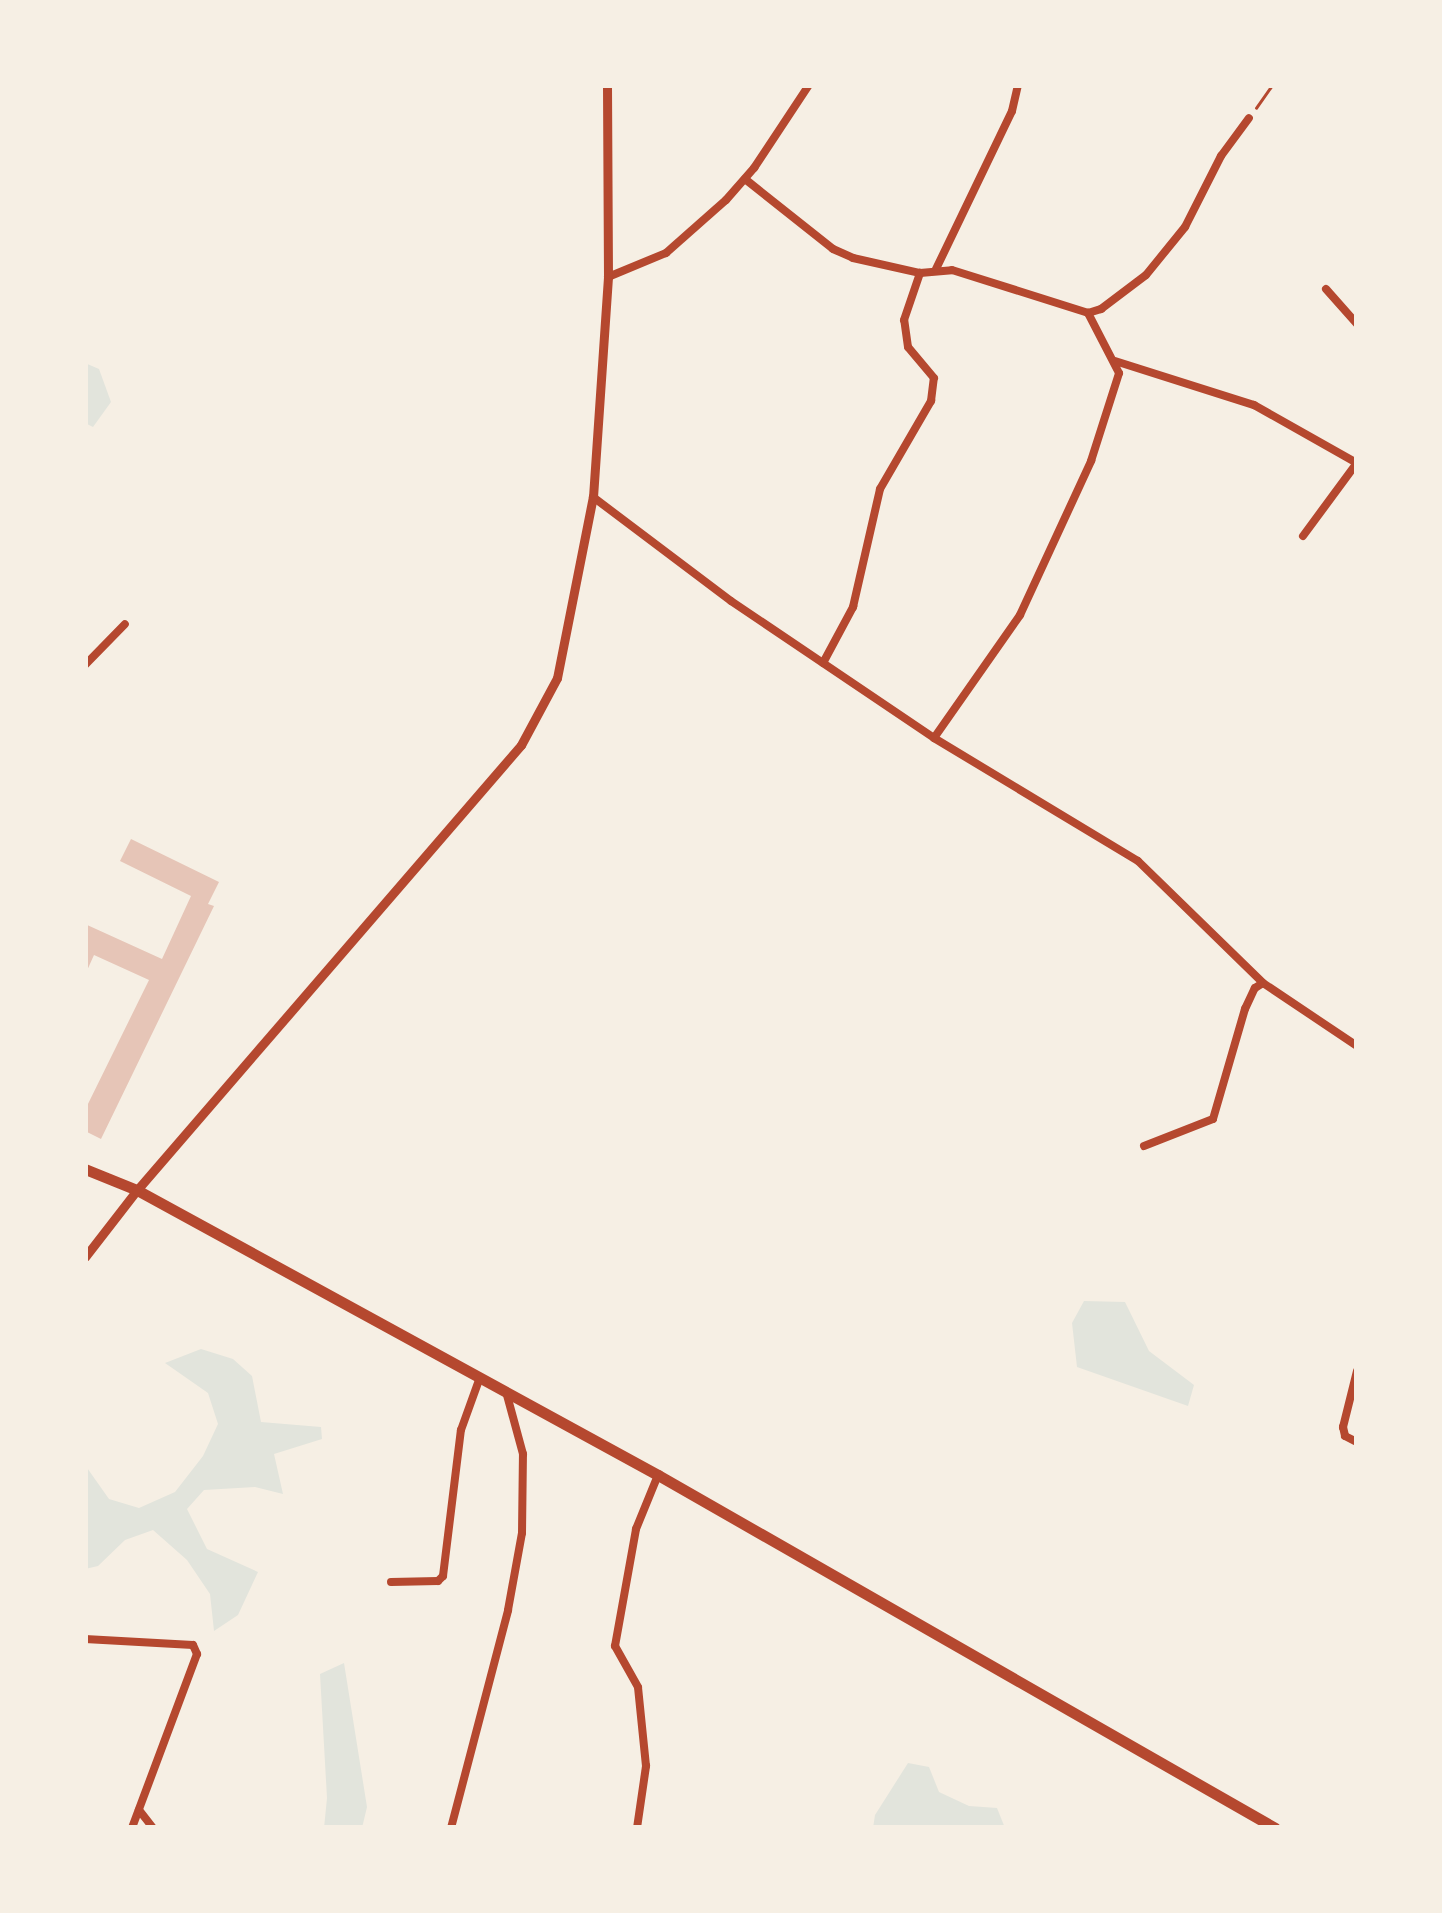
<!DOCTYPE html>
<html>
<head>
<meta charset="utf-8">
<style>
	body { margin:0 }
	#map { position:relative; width:1442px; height:1913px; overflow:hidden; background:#f6efe4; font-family:"Work Sans",sans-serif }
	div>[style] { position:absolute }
	.green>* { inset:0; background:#e2e4dc }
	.building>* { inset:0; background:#e6c5b7 }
	.path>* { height:2.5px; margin:-1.25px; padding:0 1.25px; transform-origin:1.25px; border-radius:1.25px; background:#b5482f }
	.minor>* { height:8px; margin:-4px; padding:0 4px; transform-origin:4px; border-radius:4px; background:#b5482f }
	.tertiary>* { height:9px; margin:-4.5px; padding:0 4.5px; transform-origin:4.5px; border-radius:4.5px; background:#b5482f }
	.trunk>* { height:11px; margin:-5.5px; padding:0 5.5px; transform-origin:5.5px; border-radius:5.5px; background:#b5482f }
	span { translate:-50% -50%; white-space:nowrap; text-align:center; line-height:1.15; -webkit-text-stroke:8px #f6efe4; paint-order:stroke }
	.frame { position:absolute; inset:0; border:88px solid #f6efe4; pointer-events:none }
</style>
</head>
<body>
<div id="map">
	<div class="green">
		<i style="clip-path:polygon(85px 363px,99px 369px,111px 402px,93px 427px,85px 423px)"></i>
		<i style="clip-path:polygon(1084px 1301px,1125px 1302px,1149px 1351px,1194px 1385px,1188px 1406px,1077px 1367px,1072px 1323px)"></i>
		<i style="clip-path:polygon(201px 1349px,233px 1359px,252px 1376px,261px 1422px,321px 1427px,322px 1439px,274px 1454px,283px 1494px,255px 1487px,204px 1490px,187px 1509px,207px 1549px,258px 1572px,238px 1615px,214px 1631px,210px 1594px,187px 1560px,153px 1530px,125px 1540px,98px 1566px,85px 1569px,85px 1465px,109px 1499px,139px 1508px,175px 1492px,203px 1456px,218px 1424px,208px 1393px,165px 1363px)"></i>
		<i style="clip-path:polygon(344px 1663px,367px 1807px,362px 1828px,324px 1828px,327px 1798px,320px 1674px)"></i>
		<i style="clip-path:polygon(908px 1763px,929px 1767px,939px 1792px,969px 1806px,997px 1808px,1005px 1828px,873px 1828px,875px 1815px)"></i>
	</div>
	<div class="building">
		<i style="clip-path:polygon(131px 839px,219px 882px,208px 904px,214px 906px,101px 1139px,85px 1131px,85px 1110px,149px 980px,94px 955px,85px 975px,85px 924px,162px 959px,191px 896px,120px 861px)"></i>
	</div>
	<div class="path">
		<i style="left:1256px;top:108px;width:28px;rotate:-55deg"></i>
	</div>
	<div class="minor">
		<i style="left:745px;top:179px;width:112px;rotate:38.5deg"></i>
		<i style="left:833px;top:249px;width:22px;rotate:24deg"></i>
		<i style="left:853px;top:258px;width:69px;rotate:12.6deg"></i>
		<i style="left:920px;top:273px;width:32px;rotate:-5deg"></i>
		<i style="left:952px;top:270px;width:143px;rotate:17.5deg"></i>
		<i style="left:1088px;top:313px;width:14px;rotate:-17deg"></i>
		<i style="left:1101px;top:309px;width:56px;rotate:-37.1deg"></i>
		<i style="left:1146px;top:275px;width:62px;rotate:-50.9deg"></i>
		<i style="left:1185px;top:227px;width:80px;rotate:-63.1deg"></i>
		<i style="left:1221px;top:156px;width:47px;rotate:-53.6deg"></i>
		<i style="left:936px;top:269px;width:175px;rotate:-64.3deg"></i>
		<i style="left:1012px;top:111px;width:27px;rotate:-77deg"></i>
		<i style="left:608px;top:277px;width:63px;rotate:-22.5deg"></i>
		<i style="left:666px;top:253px;width:80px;rotate:-41.5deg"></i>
		<i style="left:726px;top:200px;width:43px;rotate:-48.8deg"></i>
		<i style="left:754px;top:168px;width:100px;rotate:-56.5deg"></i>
		<i style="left:1326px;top:289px;width:47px;rotate:48.5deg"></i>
		<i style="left:1115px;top:361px;width:146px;rotate:17.6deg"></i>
		<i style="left:1254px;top:405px;width:118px;rotate:29.4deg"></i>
		<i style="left:593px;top:497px;width:173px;rotate:37deg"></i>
		<i style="left:731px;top:601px;width:245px;rotate:34deg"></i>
		<i style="left:934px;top:738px;width:238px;rotate:31.1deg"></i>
		<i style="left:1138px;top:861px;width:175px;rotate:44.3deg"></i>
		<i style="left:1263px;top:983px;width:113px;rotate:33.8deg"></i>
		<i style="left:1303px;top:536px;width:89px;rotate:-53.6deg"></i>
		<i style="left:823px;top:663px;width:64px;rotate:-61.8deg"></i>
		<i style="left:853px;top:607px;width:121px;rotate:-77.1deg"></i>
		<i style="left:880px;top:489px;width:102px;rotate:-59.9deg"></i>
		<i style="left:931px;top:401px;width:23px;rotate:-83deg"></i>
		<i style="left:934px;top:378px;width:40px;rotate:-130deg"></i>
		<i style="left:908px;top:347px;width:27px;rotate:-98deg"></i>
		<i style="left:904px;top:320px;width:50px;rotate:-71.2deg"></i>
		<i style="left:85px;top:665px;width:57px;rotate:-45.7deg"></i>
		<i style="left:934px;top:738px;width:150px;rotate:-55deg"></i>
		<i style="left:1020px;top:615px;width:170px;rotate:-65.2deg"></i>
		<i style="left:1091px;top:461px;width:92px;rotate:-72.3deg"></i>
		<i style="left:1119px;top:373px;width:68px;rotate:-117.3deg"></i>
		<i style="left:1144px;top:1146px;width:74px;rotate:-21.4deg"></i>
		<i style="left:1213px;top:1119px;width:115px;rotate:-73.8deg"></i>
		<i style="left:1245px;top:1009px;width:23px;rotate:-65deg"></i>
		<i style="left:1255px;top:988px;width:9px;rotate:-32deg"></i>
		<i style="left:1357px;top:1371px;width:58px;rotate:104deg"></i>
		<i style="left:1343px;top:1427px;width:9px;rotate:77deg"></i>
		<i style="left:1345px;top:1436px;width:13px;rotate:27deg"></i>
		<i style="left:391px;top:1582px;width:47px;rotate:-1.2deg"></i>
		<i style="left:438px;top:1581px;width:7px;rotate:-45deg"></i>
		<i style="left:443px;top:1576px;width:147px;rotate:-83deg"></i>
		<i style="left:461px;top:1430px;width:53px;rotate:-70.2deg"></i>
		<i style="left:85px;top:1639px;width:108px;rotate:3.2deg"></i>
		<i style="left:193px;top:1645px;width:10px;rotate:66deg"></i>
		<i style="left:197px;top:1654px;width:186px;rotate:110.5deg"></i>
		<i style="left:139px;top:1810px;width:23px;rotate:52deg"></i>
		<i style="left:451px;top:1828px;width:225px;rotate:-75.3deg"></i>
		<i style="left:508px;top:1610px;width:78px;rotate:-79.7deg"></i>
		<i style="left:522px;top:1533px;width:79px;rotate:-89.3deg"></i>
		<i style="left:523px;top:1454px;width:61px;rotate:-105.2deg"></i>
		<i style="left:637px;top:1828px;width:63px;rotate:-81.7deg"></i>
		<i style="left:646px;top:1766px;width:79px;rotate:-95.8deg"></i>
		<i style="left:638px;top:1687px;width:47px;rotate:-119.3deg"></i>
		<i style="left:615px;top:1646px;width:119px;rotate:-79.8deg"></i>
		<i style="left:636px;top:1529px;width:58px;rotate:-67.8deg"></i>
	</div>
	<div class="tertiary">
		<i style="left:85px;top:1257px;width:85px;rotate:-52.2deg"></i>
		<i style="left:137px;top:1190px;width:588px;rotate:-49.21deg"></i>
		<i style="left:521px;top:745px;width:76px;rotate:-61.8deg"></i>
		<i style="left:557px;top:678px;width:185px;rotate:-78.8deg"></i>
		<i style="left:593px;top:497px;width:221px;rotate:-86.1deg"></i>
		<i style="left:608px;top:277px;width:192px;rotate:-90.3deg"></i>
	</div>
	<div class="trunk">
		<i style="left:85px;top:1169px;width:56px;rotate:22deg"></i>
		<i style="left:137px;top:1190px;width:594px;rotate:28.68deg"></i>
		<i style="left:658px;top:1475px;width:711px;rotate:29.77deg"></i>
	</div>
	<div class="frame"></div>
</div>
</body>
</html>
